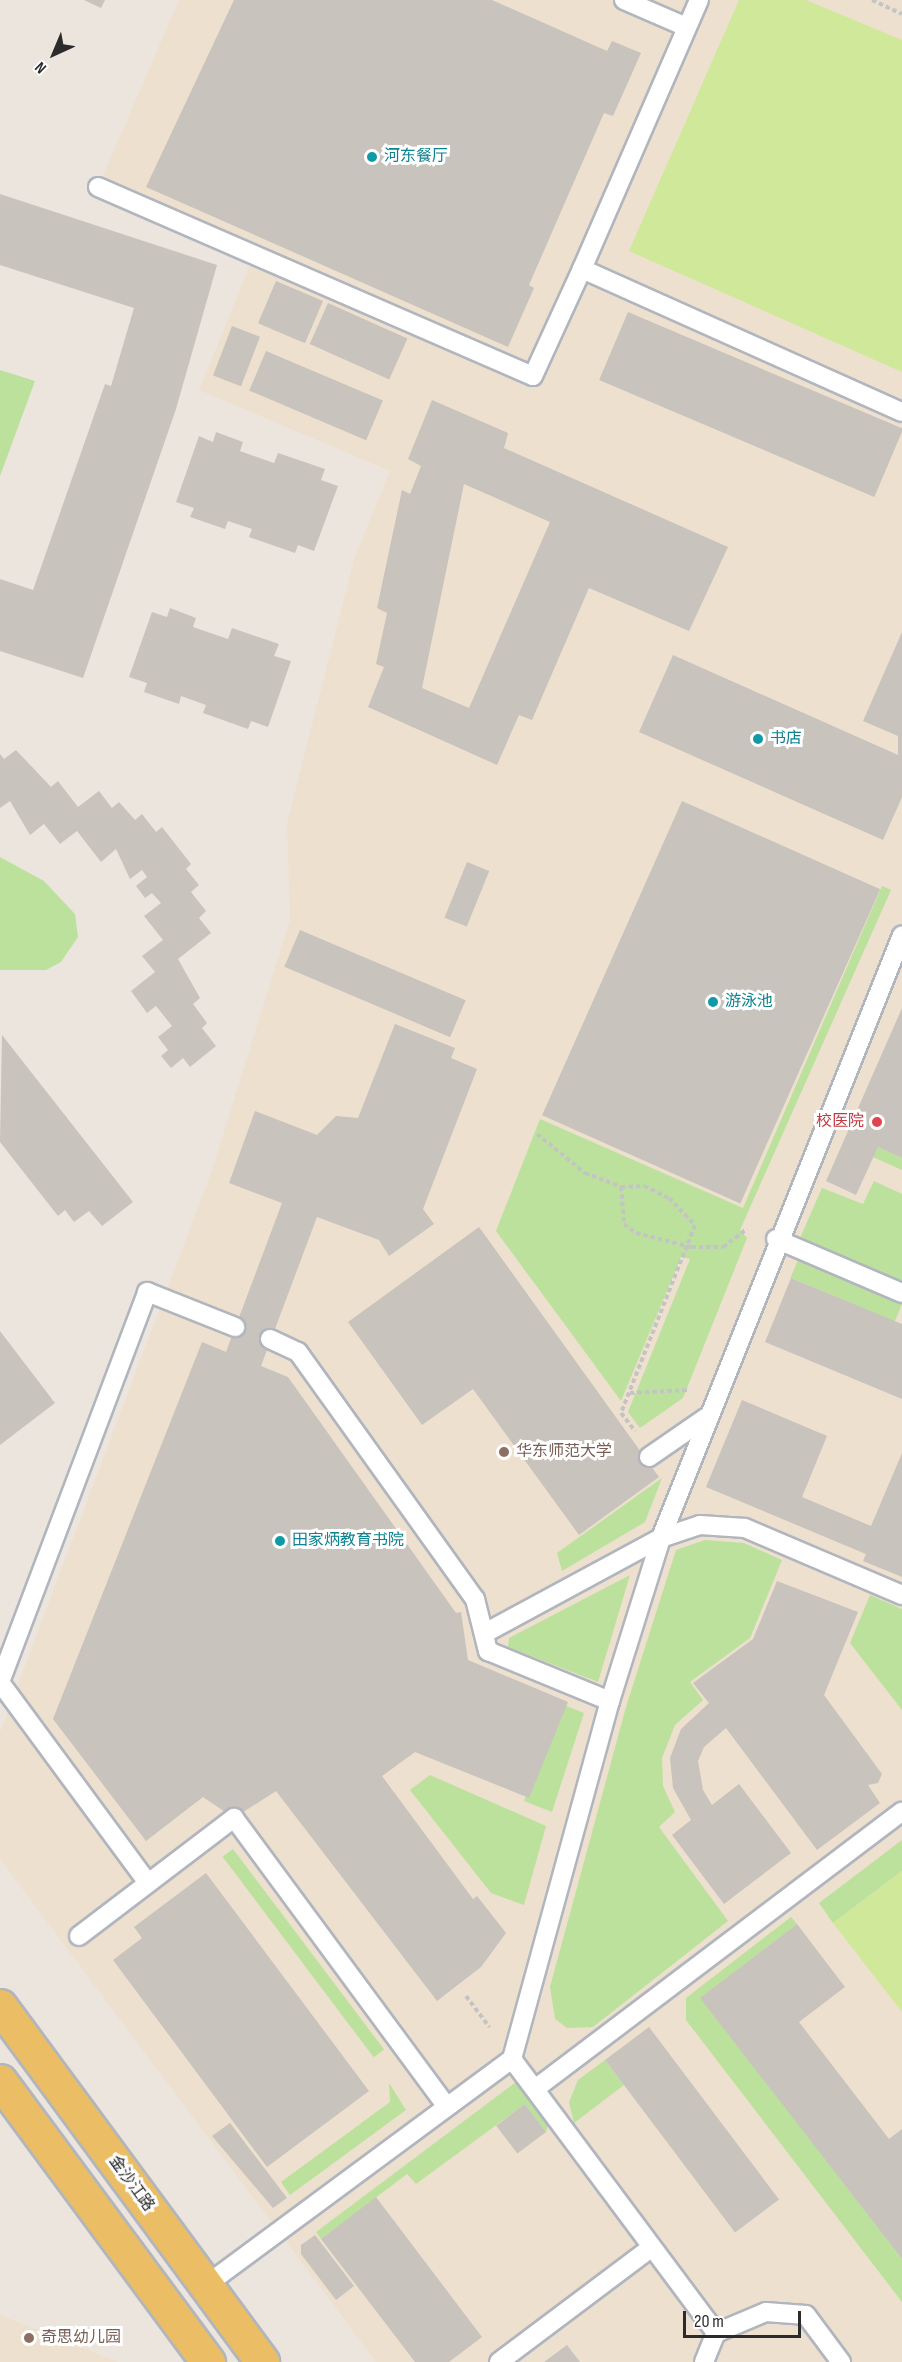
<!DOCTYPE html>
<html>
<head>
<meta charset="utf-8">
<style>
	body { margin:0 }
	#map { position:relative; width:902px; height:2362px; overflow:hidden; background:#ece5de; font-family:"Sofia Sans Condensed","Noto Sans SC",sans-serif }
	div>[style] { position:absolute }
	.education>* { inset:0; background:#ede0ce }
	.green>* { inset:0; background:#bbe19d; transform-origin:0 0 }
	.pitch>* { inset:0; background:#cfe899 }
	.building>* { inset:0; background:#c8c3bc; transform-origin:0 0 }
	.path>* { height:4px; margin-top:-2px; transform-origin:0; background:repeating-linear-gradient(90deg,#c4c4c4 0 4.5px,transparent 0 7.5px) }
	.roads { filter:drop-shadow(2px 0 #b1b5be) drop-shadow(-2px 0 #b1b5be) drop-shadow(0 2px #b1b5be) drop-shadow(0 -2px #b1b5be) }
	.lane>* { height:18px; margin:-9px; padding:0 9px; transform-origin:9px; border-radius:9px; background:#fff }
	.primary>* { height:33px; margin:-16.5px; padding:0 16.5px; transform-origin:16.5px; border-radius:16.5px; background:#ebbd64 }
	.dots>* { width:16px; height:16px; translate:-50% -50%; box-sizing:border-box; border:3px solid #fff; border-radius:50% }
	span { translate:-50% -50%; white-space:nowrap; text-align:center; line-height:1.15; -webkit-text-stroke:6px #fff; paint-order:stroke }
	.culture-label { font-size:16px; color:#0d838f }
	.left { translate:0 -50%; text-align:left }
	.health-label { font-size:16px; color:#be3a42 }
	.right { translate:-100% -50%; text-align:right }
	.education-label { font-size:16px; color:#785e54 }
	.street-label { font-size:16px; color:#2b2b2b }
	.north { position:absolute; left:24px; top:24px; width:60px; height:60px; -webkit-text-stroke:4px #fff; paint-order:stroke; rotate:224deg; font-size:16px; font-weight:700; line-height:24px; text-align:center; color:#2b2b2b }
	.north::after { content:''; display:block; margin:auto; width:21px; height:27px; background:#2b2b2b; clip-path:polygon(50% 0,100% 100%,50% 72%,0 100%) }
	.scale { position:absolute; left:683px; top:2311px; width:118px; height:27px; box-sizing:border-box; border:3px solid #2b2b2b; border-top:0; padding-left:8px; font-size:18px; line-height:21px; white-space:nowrap; color:#2b2b2b; -webkit-text-stroke:4px #fff; paint-order:stroke }
</style>
</head>
<body>
<div id="map">
	<div class="education">
		<i style="clip-path:polygon(179px 0,902px 0,902px 2362px,376px 2362px,0 1859px,0 1732px,211px 1173px,290px 920px,287px 823px,355px 556px,390px 471px,199px 390px,253px 257px,98px 187px)"></i>
		<i style="clip-path:polygon(0 2315px,118px 2362px,0 2362px)"></i>
	</div>
	<div class="green">
		<i style="clip-path:polygon(0 370px,35px 381px,0 476px)"></i>
		<i style="clip-path:polygon(0 857px,44px 881px,75px 914px,78px 937px,61px 962px,46px 970px,0 970px)"></i>
		<i style="clip-path:polygon(882px 886px,891px 890px,740px 1230px,747px 1238px,683px 1398px,640px 1428px,628px 1412px,690px 1259px,681px 1257px,621px 1401px,496px 1231px,540px 1119px,743px 1208px)"></i>
		<i style="clip-path:polygon(878px 1147px,902px 1158px,902px 1170px,873px 1157px)"></i>
		<i style="clip-path:polygon(874px 1181px,902px 1194px,902px 1282px,800px 1238px,822px 1188px,863px 1204px)"></i>
		<i style="left:798px;top:1260px;width:113px;height:19px;rotate:23deg"></i>
		<i style="clip-path:polygon(662px 1478px,645px 1522px,562px 1571px,557px 1553px)"></i>
		<i style="clip-path:polygon(705px 1540px,744px 1543px,782px 1560px,750px 1638px,690px 1682px,703px 1700px,675px 1725px,662px 1758px,663px 1786px,675px 1812px,659px 1827px,728px 1921px,593px 2027px,567px 2028px,555px 2019px,550px 1987px,626px 1707px,676px 1550px)"></i>
		<i style="clip-path:polygon(630px 1575px,598px 1682px,508px 1647px,509px 1638px)"></i>
		<i style="clip-path:polygon(870px 1595px,902px 1609px,902px 1710px,850px 1643px)"></i>
		<i style="clip-path:polygon(564px 1705px,584px 1713px,552px 1812px,524px 1801px)"></i>
		<i style="clip-path:polygon(430px 1775px,546px 1826px,524px 1905px,491px 1893px,410px 1790px)"></i>
		<i style="clip-path:polygon(902px 1840px,902px 1871px,833px 1923px,819px 1903px)"></i>
		<i style="left:233px;top:1849px;width:251px;height:13px;rotate:53deg"></i>
		<i style="clip-path:polygon(791px 1917px,797px 1924px,701px 1998px,902px 2259px,902px 2302px,686px 2020px,686px 1998px)"></i>
		<i style="clip-path:polygon(605px 2060px,624px 2085px,574px 2123px,569px 2102px,578px 2080px)"></i>
		<i style="clip-path:polygon(516px 2082px,548px 2125px,546px 2132px,525px 2104px,416px 2184px,407px 2174px,321px 2239px,316px 2232px)"></i>
		<i style="clip-path:polygon(389px 2083px,406px 2110px,290px 2195px,281px 2182px,390px 2102px)"></i>
	</div>
	<div class="pitch">
		<i style="clip-path:polygon(739px 0,806px 0,902px 40px,902px 372px,629px 251px)"></i>
		<i style="clip-path:polygon(902px 1871px,902px 2012px,833px 1923px)"></i>
	</div>
	<div class="building">
		<i style="clip-path:polygon(84px 0,105px 0,101px 8px)"></i>
		<i style="clip-path:polygon(234px 0,492px 0,607px 51px,612px 41px,641px 53px,613px 116px,604px 113px,529px 285px,534px 288px,508px 347px,146px 187px)"></i>
		<i style="clip-path:polygon(0 194px,217px 265px,176px 409px,83px 678px,0 651px,0 579px,33px 590px,105px 384px,111px 386px,134px 308px,0 265px)"></i>
		<i style="left:276px;top:281px;width:51px;height:46px;rotate:23deg"></i>
		<i style="left:328px;top:303px;width:87px;height:45px;rotate:24deg"></i>
		<i style="left:628px;top:312px;width:299px;height:74px;rotate:23deg"></i>
		<i style="left:232px;top:326px;width:30px;height:53px;rotate:21deg"></i>
		<i style="left:266px;top:351px;width:127px;height:43px;rotate:23deg"></i>
		<i style="clip-path:polygon(evenodd,432px 400px,508px 433px,504px 448px,728px 547px,689px 631px,589px 588px,532px 720px,519px 715px,497px 765px,368px 707px,384px 667px,376px 664px,387px 613px,377px 608px,402px 490px,410px 494px,421px 466px,408px 459px,432px 400px,464px 484px,550px 522px,469px 708px,422px 688px,464px 484px)"></i>
		<i style="clip-path:polygon(216px 432px,243px 442px,240px 451px,274px 463px,278px 453px,325px 469px,321px 480px,338px 486px,314px 551px,298px 545px,295px 553px,249px 537px,252px 529px,228px 521px,225px 529px,190px 517px,194px 508px,176px 502px,199px 436px,213px 442px)"></i>
		<i style="clip-path:polygon(170px 608px,196px 618px,193px 627px,228px 639px,232px 628px,279px 644px,274px 656px,291px 661px,268px 727px,251px 721px,248px 729px,203px 713px,206px 705px,181px 696px,179px 704px,144px 692px,147px 683px,129px 677px,152px 612px,167px 617px)"></i>
		<i style="clip-path:polygon(902px 632px,902px 797px,883px 840px,639px 732px,673px 655px,898px 755px,898px 736px,863px 721px)"></i>
		<i style="clip-path:polygon(16px 750px,51px 787px,58px 781px,78px 807px,99px 791px,112px 808px,119px 802px,135px 820px,142px 814px,156px 832px,162px 827px,191px 864px,186px 869px,199px 885px,191px 892px,206px 911px,199px 918px,211px 933px,178px 959px,200px 998px,193px 1004px,207px 1023px,202px 1028px,216px 1046px,190px 1067px,183px 1058px,171px 1068px,161px 1056px,168px 1050px,158px 1037px,172px 1026px,156px 1006px,147px 1013px,131px 991px,155px 972px,142px 956px,163px 940px,144px 916px,161px 903px,152px 893px,145px 898px,136px 886px,147px 877px,142px 870px,130px 879px,116px 849px,101px 862px,77px 831px,60px 844px,44px 824px,30px 835px,10px 801px,0 808px,0 754px,4px 759px)"></i>
		<i style="left:682px;top:801px;width:217px;height:344px;rotate:24deg"></i>
		<i style="left:467px;top:862px;width:24px;height:60px;rotate:22deg"></i>
		<i style="left:300px;top:930px;width:180px;height:40px;rotate:23deg"></i>
		<i style="clip-path:polygon(902px 1008px,902px 1158px,878px 1147px,856px 1195px,826px 1181px)"></i>
		<i style="clip-path:polygon(395px 1024px,455px 1048px,451px 1058px,477px 1069px,423px 1209px,434px 1224px,389px 1256px,379px 1240px,317px 1217px,261px 1366px,288px 1377px,456px 1613px,461px 1612px,468px 1660px,568px 1702px,529px 1798px,415px 1752px,382px 1776px,473px 1899px,477px 1896px,506px 1933px,481px 1967px,437px 2001px,276px 1791px,234px 1818px,203px 1797px,146px 1841px,53px 1719px,202px 1342px,226px 1352px,282px 1203px,229px 1183px,255px 1111px,317px 1135px,336px 1116px,358px 1118px)"></i>
		<i style="clip-path:polygon(2px 1035px,133px 1202px,102px 1226px,89px 1211px,74px 1222px,65px 1210px,58px 1216px,0 1142px)"></i>
		<i style="clip-path:polygon(479px 1227px,659px 1477px,579px 1535px,473px 1389px,422px 1425px,348px 1322px)"></i>
		<i style="clip-path:polygon(791px 1278px,902px 1324px,902px 1399px,765px 1342px)"></i>
		<i style="clip-path:polygon(0 1331px,55px 1403px,0 1445px)"></i>
		<i style="clip-path:polygon(742px 1400px,827px 1436px,802px 1497px,871px 1526px,902px 1453px,902px 1577px,863px 1561px,866px 1554px,861px 1552px,706px 1487px)"></i>
		<i style="clip-path:polygon(777px 1581px,858px 1612px,824px 1695px,882px 1774px,878px 1783px,868px 1785px,880px 1803px,817px 1850px,726px 1728px,704px 1747px,698px 1761px,703px 1790px,712px 1805px,739px 1784px,791px 1853px,724px 1904px,672px 1835px,691px 1820px,673px 1788px,670px 1758px,681px 1729px,709px 1703px,693px 1683px,753px 1639px)"></i>
		<i style="clip-path:polygon(206px 1873px,369px 2091px,267px 2167px,113px 1960px,142px 1938px,134px 1927px)"></i>
		<i style="clip-path:polygon(797px 1924px,845px 1987px,799px 2022px,889px 2139px,902px 2129px,902px 2259px,700px 1998px)"></i>
		<i style="left:649px;top:2027px;width:216px;height:55px;rotate:53deg"></i>
		<i style="left:525px;top:2104px;width:35px;height:36px;rotate:53deg"></i>
		<i style="clip-path:polygon(230px 2123px,287px 2198px,273px 2208px,212px 2136px)"></i>
		<i style="clip-path:polygon(376px 2197px,482px 2337px,449px 2362px,415px 2362px,321px 2239px)"></i>
		<i style="clip-path:polygon(315px 2235px,354px 2286px,336px 2300px,301px 2254px,301px 2245px)"></i>
		<i style="clip-path:polygon(567px 2345px,580px 2362px,544px 2362px)"></i>
	</div>
	<div class="path">
		<i style="left:872px;top:0;width:33px;rotate:25deg"></i>
		<i style="left:537px;top:1134px;width:62px;rotate:39.1deg"></i>
		<i style="left:585px;top:1173px;width:39px;rotate:21deg"></i>
		<i style="left:621px;top:1187px;width:37px;rotate:85deg"></i>
		<i style="left:624px;top:1224px;width:15px;rotate:37deg"></i>
		<i style="left:636px;top:1233px;width:57px;rotate:14.3deg"></i>
		<i style="left:691px;top:1247px;width:32px"></i>
		<i style="left:723px;top:1247px;width:30px;rotate:-37deg"></i>
		<i style="left:621px;top:1187px;width:23px;rotate:-2deg"></i>
		<i style="left:644px;top:1186px;width:28px;rotate:26deg"></i>
		<i style="left:669px;top:1198px;width:37px;rotate:46deg"></i>
		<i style="left:695px;top:1225px;width:202px;rotate:111.5deg"></i>
		<i style="left:621px;top:1413px;width:23px;rotate:52deg"></i>
		<i style="left:630px;top:1393px;width:59px;rotate:-2.9deg"></i>
		<i style="left:466px;top:1996px;width:39px;rotate:53deg"></i>
	</div>
	<div class="roads">
		<div class="lane">
			<i style="left:624px;top:0;width:68px;rotate:23.5deg"></i>
			<i style="left:699px;top:0;width:293px;rotate:113.5deg"></i>
			<i style="left:582px;top:269px;width:350px;rotate:24.1deg"></i>
			<i style="left:98px;top:187px;width:474px;rotate:23.5deg"></i>
			<i style="left:533px;top:376px;width:118px;rotate:-65.4deg"></i>
			<i style="left:776px;top:1239px;width:137px;rotate:23.2deg"></i>
			<i style="left:270px;top:1339px;width:31px;rotate:25deg"></i>
			<i style="left:298px;top:1352px;width:304px;rotate:54.4deg"></i>
			<i style="left:475px;top:1599px;width:54px;rotate:76deg"></i>
			<i style="left:488px;top:1651px;width:132px;rotate:22.3deg"></i>
			<i style="left:649px;top:1457px;width:70px;rotate:-34.6deg"></i>
			<i style="left:485px;top:1633px;width:200px;rotate:-28.4deg"></i>
			<i style="left:661px;top:1538px;width:41px;rotate:-18.4deg"></i>
			<i style="left:700px;top:1525px;width:45px;rotate:3.8deg"></i>
			<i style="left:745px;top:1528px;width:171px;rotate:23.1deg"></i>
			<i style="left:148px;top:1883px;width:250px;rotate:-126.4deg"></i>
			<i style="left:0;top:1682px;width:417px;rotate:-69.3deg"></i>
			<i style="left:147px;top:1292px;width:95px;rotate:21.7deg"></i>
			<i style="left:79px;top:1936px;width:195px;rotate:-37.3deg"></i>
			<i style="left:234px;top:1818px;width:358px;rotate:53.6deg"></i>
			<i style="left:512px;top:2059px;width:342px;rotate:53.3deg"></i>
			<i style="left:535px;top:2089px;width:460px;rotate:-37.1deg"></i>
			<i style="left:205px;top:2286px;width:382px;rotate:-36.5deg"></i>
			<i style="left:512px;top:2059px;width:371px;rotate:-74.7deg"></i>
			<i style="left:610px;top:1701px;width:171px;rotate:-72.6deg"></i>
			<i style="left:661px;top:1538px;width:649px;rotate:-68.21deg"></i>
			<i style="left:499px;top:2362px;width:191px;rotate:-36.9deg"></i>
			<i style="left:704px;top:2362px;width:31px;rotate:-68deg"></i>
			<i style="left:716px;top:2333px;width:54px;rotate:-22.8deg"></i>
			<i style="left:766px;top:2312px;width:40px;rotate:4.3deg"></i>
			<i style="left:806px;top:2315px;width:59px;rotate:53.3deg"></i>
		</div>
		<div class="primary">
			<i style="left:0;top:2006px;width:442px;rotate:53.6deg"></i>
			<i style="left:0;top:2081px;width:350px;rotate:53.5deg"></i>
		</div>
	</div>
	<div class="dots">
		<i style="left:372px;top:157px;background:#0f9aa8"></i>
		<i style="left:758px;top:739px;background:#0f9aa8"></i>
		<i style="left:713px;top:1002px;background:#0f9aa8"></i>
		<i style="left:877px;top:1122px;background:#e0444e"></i>
		<i style="left:504px;top:1452px;background:#8d6e63"></i>
		<i style="left:280px;top:1541px;background:#0f9aa8"></i>
		<i style="left:29px;top:2338px;background:#8d6e63"></i>
	</div>
	<div class="culture-label">
		<span class="left" style="left:384px;top:157px">河东餐厅</span>
		<span class="left" style="left:770px;top:739px">书店</span>
		<span class="left" style="left:725px;top:1002px">游泳池</span>
		<span class="left" style="left:292px;top:1541px">田家炳教育书院</span>
	</div>
	<div class="health-label">
		<span class="right" style="left:864px;top:1122px">校医院</span>
	</div>
	<div class="education-label">
		<span class="left" style="left:516px;top:1452px">华东师范大学</span>
		<span class="left" style="left:41px;top:2338px">奇思幼儿园</span>
	</div>
	<div class="street-label">
		<span style="left:131px;top:2184px;rotate:54deg">金沙江路</span>
	</div>
	<div class="north">N</div>
	<div class="scale">20 m</div>
</div>
</body>
</html>
